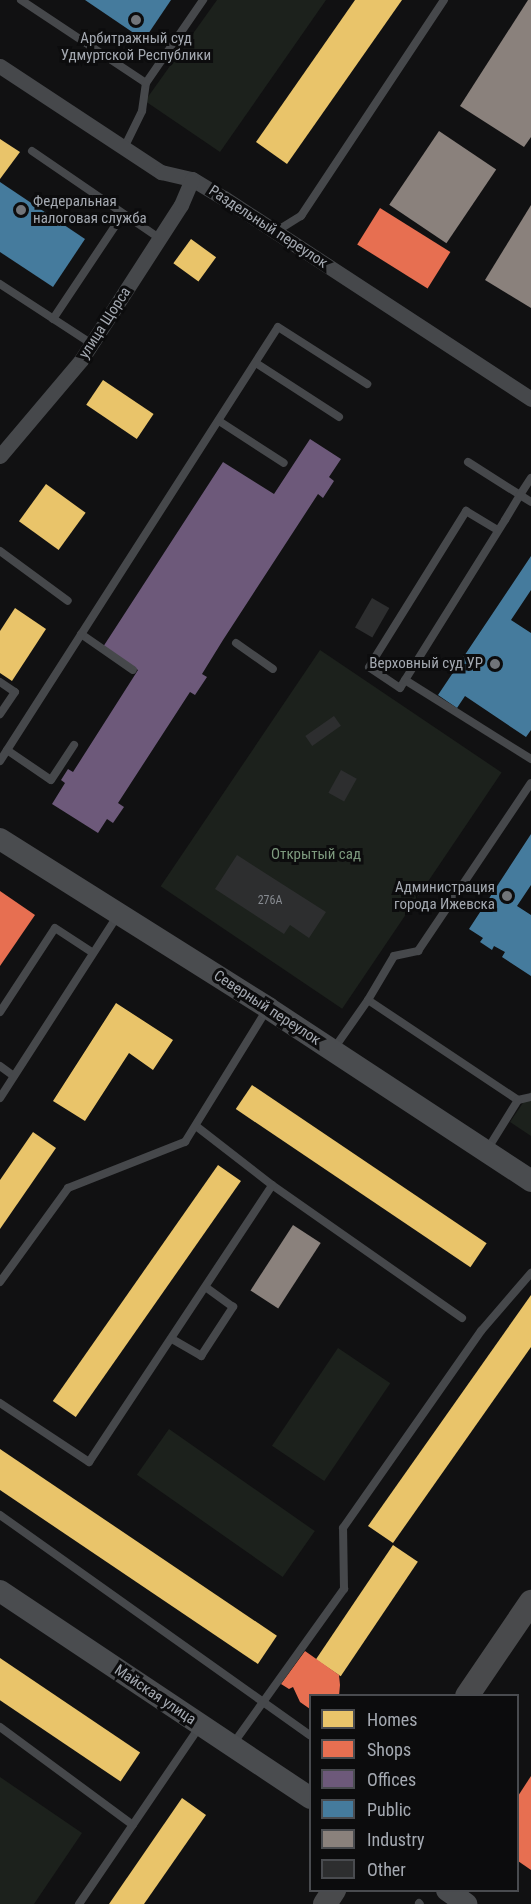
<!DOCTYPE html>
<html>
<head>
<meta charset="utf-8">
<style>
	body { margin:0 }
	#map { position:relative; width:531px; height:1904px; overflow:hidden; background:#111112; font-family:"Roboto Condensed",sans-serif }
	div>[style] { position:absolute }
	.green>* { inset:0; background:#1c211c; transform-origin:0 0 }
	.homes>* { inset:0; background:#e9c46a; transform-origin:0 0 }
	.shops>* { inset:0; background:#e76f51; transform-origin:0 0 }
	.offices>* { inset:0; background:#6d597a }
	.public>* { inset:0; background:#457b9d }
	.industry>* { inset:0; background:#8a817c; transform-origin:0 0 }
	.building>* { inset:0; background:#2d2e2f; transform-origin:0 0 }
	.lane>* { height:8px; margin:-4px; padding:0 4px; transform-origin:4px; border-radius:4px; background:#46484b }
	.street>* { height:15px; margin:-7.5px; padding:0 7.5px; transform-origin:7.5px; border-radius:7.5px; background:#46484b }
	.secondary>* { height:22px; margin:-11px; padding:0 11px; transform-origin:11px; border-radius:11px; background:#4a4c4f }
	.primary>* { height:24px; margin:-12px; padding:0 12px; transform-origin:12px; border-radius:12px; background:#494a4c }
	.dots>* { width:16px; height:16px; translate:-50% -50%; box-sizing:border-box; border:3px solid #0c0c0d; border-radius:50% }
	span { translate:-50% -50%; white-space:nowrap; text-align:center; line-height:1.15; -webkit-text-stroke:6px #0c0c0d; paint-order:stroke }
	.number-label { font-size:12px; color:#868a90 }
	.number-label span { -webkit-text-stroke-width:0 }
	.poi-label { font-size:15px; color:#a4a9b1 }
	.left { translate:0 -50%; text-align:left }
	.right { translate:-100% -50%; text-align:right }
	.street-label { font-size:15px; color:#a4a9b1 }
	.park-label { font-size:15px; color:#7d9a7e }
	.legend { position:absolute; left:309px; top:1694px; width:210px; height:198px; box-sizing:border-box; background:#0c0c0d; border:2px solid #494b4f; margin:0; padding:8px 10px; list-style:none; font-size:18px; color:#a4a9b1 }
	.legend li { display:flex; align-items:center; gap:12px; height:30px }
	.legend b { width:30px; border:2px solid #494b4f }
</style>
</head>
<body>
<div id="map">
	<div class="green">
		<i style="clip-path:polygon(217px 0,326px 0,220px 152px,145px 101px)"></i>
		<i style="left:320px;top:650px;width:219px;height:285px;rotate:34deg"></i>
		<i style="clip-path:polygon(531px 1091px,531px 1136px,510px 1122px)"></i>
		<i style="left:338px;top:1348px;width:63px;height:118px;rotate:34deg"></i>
		<i style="left:169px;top:1429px;width:178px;height:56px;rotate:35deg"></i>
		<i style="clip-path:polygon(0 1777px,82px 1833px,34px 1904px,0 1904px)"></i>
	</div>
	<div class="homes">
		<i style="clip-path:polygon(355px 0,402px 0,287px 164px,256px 142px)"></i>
		<i style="clip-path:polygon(0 139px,20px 152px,0 179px)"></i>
		<i style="left:191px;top:239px;width:31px;height:30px;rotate:36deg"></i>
		<i style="left:103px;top:380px;width:61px;height:30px;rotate:34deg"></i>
		<i style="left:46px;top:484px;width:49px;height:46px;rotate:36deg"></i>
		<i style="clip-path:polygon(15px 608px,46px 629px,12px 681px,0 673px,0 631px)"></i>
		<i style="clip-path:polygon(116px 1003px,173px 1040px,153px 1070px,129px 1053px,85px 1121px,53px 1101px)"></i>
		<i style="left:252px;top:1085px;width:283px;height:29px;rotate:34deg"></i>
		<i style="clip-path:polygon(33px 1132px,56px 1148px,0 1229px,0 1180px)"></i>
		<i style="left:218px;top:1165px;width:28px;height:288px;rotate:35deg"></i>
		<i style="clip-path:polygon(531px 1295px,531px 1347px,393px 1543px,368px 1526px)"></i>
		<i style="left:0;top:1449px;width:334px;height:34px;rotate:34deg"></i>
		<i style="left:393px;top:1545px;width:30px;height:138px;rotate:34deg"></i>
		<i style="left:0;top:1658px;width:169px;height:35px;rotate:34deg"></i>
		<i style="clip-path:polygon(182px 1798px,206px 1815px,144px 1904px,109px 1904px)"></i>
	</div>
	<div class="shops">
		<i style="left:380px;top:208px;width:83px;height:43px;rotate:32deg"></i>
		<i style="clip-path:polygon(0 891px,35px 915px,0 966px)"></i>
		<i style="clip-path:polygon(305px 1651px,339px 1675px,340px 1685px,339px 1696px,310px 1696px,310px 1709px,300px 1702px,293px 1687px,289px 1689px,281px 1684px)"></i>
		<i style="clip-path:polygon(531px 1776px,531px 1870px,518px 1861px,518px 1796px)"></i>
	</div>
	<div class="offices">
		<i style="clip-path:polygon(310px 439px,341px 459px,329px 477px,334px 481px,323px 498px,318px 494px,223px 640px,202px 674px,207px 677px,195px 695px,190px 692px,118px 803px,124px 807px,113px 823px,107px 819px,98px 833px,52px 804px,65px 783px,61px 780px,68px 769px,73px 772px,138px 670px,103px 647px,223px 462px,274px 494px)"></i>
	</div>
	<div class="public">
		<i style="clip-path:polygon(85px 0,171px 0,144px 40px)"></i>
		<i style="clip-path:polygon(0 182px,85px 239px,53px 287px,0 252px)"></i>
		<i style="clip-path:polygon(531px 556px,531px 590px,511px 620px,531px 633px,531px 730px,526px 737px,465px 696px,457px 708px,438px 695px)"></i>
		<i style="clip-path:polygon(531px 834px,531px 885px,517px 906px,531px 915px,531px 976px,502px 957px,505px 952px,494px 946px,492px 950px,480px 942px,483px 938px,469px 929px)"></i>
	</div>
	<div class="industry">
		<i style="clip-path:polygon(528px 0,531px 0,531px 137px,524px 147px,460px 106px)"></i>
		<i style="left:439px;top:131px;width:69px;height:89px;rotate:34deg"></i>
		<i style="clip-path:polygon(531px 205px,531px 308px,485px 280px)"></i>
		<i style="left:293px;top:1225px;width:33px;height:78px;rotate:33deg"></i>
	</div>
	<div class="building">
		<i style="left:372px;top:598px;width:20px;height:34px;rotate:30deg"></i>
		<i style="left:334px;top:716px;width:12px;height:35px;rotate:55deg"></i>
		<i style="left:341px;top:770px;width:18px;height:26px;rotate:29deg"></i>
		<i style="clip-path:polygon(237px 855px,326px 912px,309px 938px,290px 925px,284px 934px,215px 889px)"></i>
	</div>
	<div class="lane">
		<i style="left:21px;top:0;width:150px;rotate:33.6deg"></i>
		<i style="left:125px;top:146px;width:39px;rotate:-64deg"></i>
		<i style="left:142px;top:111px;width:28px;rotate:-82deg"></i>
		<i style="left:146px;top:83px;width:101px;rotate:-55.5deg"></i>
		<i style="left:32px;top:151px;width:154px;rotate:34.4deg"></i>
		<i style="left:275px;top:232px;width:31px;rotate:-32deg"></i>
		<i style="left:301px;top:216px;width:259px;rotate:-56.5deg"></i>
		<i style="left:0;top:284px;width:110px;rotate:33.1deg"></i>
		<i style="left:53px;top:319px;width:126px;rotate:-56.3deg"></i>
		<i style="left:256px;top:363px;width:99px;rotate:33deg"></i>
		<i style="left:219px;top:421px;width:77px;rotate:32.9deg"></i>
		<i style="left:468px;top:462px;width:62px;rotate:32.4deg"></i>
		<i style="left:520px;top:495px;width:29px;rotate:121deg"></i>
		<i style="left:505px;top:520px;width:198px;rotate:122deg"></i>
		<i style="left:400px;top:688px;width:37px;rotate:-146deg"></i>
		<i style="left:369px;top:667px;width:184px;rotate:-58.1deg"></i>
		<i style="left:466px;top:511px;width:37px;rotate:31deg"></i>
		<i style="left:531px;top:478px;width:20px;rotate:123deg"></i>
		<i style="left:520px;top:495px;width:13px;rotate:32deg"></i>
		<i style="left:0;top:551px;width:84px;rotate:36.3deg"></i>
		<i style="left:81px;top:634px;width:63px;rotate:34.7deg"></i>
		<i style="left:236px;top:643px;width:45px;rotate:35.1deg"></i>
		<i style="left:405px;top:680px;width:149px;rotate:32.1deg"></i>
		<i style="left:0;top:682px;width:18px;rotate:34deg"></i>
		<i style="left:15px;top:692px;width:27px;rotate:124deg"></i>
		<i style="left:7px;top:750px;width:53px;rotate:34.3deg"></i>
		<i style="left:51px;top:780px;width:42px;rotate:-56.7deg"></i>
		<i style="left:0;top:761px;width:515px;rotate:-57.36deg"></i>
		<i style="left:278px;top:327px;width:106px;rotate:32.6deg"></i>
		<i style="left:368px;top:1000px;width:180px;rotate:33.7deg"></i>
		<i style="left:518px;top:1100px;width:13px;rotate:-13deg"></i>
		<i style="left:0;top:1012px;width:100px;rotate:-56.8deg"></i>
		<i style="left:55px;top:928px;width:45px;rotate:33.3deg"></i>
		<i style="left:333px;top:1050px;width:61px;rotate:-55deg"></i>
		<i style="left:368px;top:1000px;width:51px;rotate:-59.4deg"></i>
		<i style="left:394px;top:956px;width:25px;rotate:-12deg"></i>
		<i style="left:418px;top:951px;width:202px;rotate:-56.1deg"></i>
		<i style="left:0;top:1066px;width:17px;rotate:36deg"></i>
		<i style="left:0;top:1098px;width:218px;rotate:-57.2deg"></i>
		<i style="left:196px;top:1126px;width:96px;rotate:37.8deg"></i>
		<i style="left:272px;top:1185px;width:232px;rotate:35deg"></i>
		<i style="left:487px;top:1150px;width:59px;rotate:-58.2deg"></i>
		<i style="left:0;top:1282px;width:116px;rotate:-54.1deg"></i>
		<i style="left:68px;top:1188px;width:126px;rotate:-21.5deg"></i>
		<i style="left:185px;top:1142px;width:156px;rotate:-58.3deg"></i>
		<i style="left:172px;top:1339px;width:34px;rotate:30deg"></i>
		<i style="left:201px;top:1356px;width:59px;rotate:-56.9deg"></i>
		<i style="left:233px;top:1307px;width:34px;rotate:-144deg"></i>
		<i style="left:0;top:1403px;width:107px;rotate:33.5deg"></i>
		<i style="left:89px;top:1462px;width:332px;rotate:-56.5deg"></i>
		<i style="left:0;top:1515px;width:380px;rotate:35.4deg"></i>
		<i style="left:0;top:1727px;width:165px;rotate:36.4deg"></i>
		<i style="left:233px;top:1744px;width:191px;rotate:-54.4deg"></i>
		<i style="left:344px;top:1589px;width:61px;rotate:-90.9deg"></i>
		<i style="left:343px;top:1528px;width:241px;rotate:-55deg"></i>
		<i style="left:481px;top:1331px;width:77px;rotate:-49.2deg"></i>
		<i style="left:419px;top:1903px;width:1px;rotate:45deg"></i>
		<i style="left:79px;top:1904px;width:215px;rotate:-55.8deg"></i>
	</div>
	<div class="street">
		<i style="left:0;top:66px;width:193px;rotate:33.4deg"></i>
		<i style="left:161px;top:172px;width:32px;rotate:13deg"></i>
		<i style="left:192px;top:179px;width:37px;rotate:31deg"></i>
		<i style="left:224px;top:198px;width:367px;rotate:33.2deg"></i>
		<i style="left:0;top:456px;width:126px;rotate:-49.8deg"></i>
		<i style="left:81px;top:360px;width:184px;rotate:-57.2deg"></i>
		<i style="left:181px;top:205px;width:28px;rotate:-67deg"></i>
	</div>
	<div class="secondary">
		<i style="left:0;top:839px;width:317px;rotate:32.2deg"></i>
		<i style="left:268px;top:1008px;width:315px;rotate:33.3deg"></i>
		<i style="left:0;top:1591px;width:373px;rotate:33.7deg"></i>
		<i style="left:447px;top:1890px;width:24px;rotate:36deg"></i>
	</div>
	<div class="primary">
		<i style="left:467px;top:1696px;width:114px;rotate:-55.8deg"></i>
		<i style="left:325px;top:1904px;width:17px;rotate:-57deg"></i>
	</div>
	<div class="dots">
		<i style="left:136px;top:20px;background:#717479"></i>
		<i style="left:21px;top:210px;background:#717479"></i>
		<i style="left:495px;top:664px;background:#717479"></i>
		<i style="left:507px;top:896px;background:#717479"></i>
	</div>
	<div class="number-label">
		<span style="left:270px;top:901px">276А</span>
	</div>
	<div class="poi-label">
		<span style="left:136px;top:47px">Арбитражный суд<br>Удмуртской Республики</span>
		<span class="left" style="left:33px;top:210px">Федеральная<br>налоговая служба</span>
		<span class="right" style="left:483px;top:664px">Верховный суд УР</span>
		<span class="right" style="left:495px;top:896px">Администрация<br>города Ижевска</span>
	</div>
	<div class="street-label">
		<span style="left:268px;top:227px;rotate:33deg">Раздельный переулок</span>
		<span style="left:105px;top:323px;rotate:-57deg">улица Щорса</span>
		<span style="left:267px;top:1008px;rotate:33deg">Северный переулок</span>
		<span style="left:155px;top:1695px;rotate:34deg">Майская улица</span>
	</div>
	<div class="park-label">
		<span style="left:316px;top:855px">Открытый сад</span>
	</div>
	<ul class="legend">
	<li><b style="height:16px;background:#e9c46a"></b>Homes</li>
	<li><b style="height:16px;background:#e76f51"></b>Shops</li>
	<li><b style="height:16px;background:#6d597a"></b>Offices</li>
	<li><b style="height:16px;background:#457b9d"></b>Public</li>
	<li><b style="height:16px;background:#8a817c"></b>Industry</li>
	<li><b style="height:16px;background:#2d2e2f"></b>Other</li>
	</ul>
</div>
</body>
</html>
